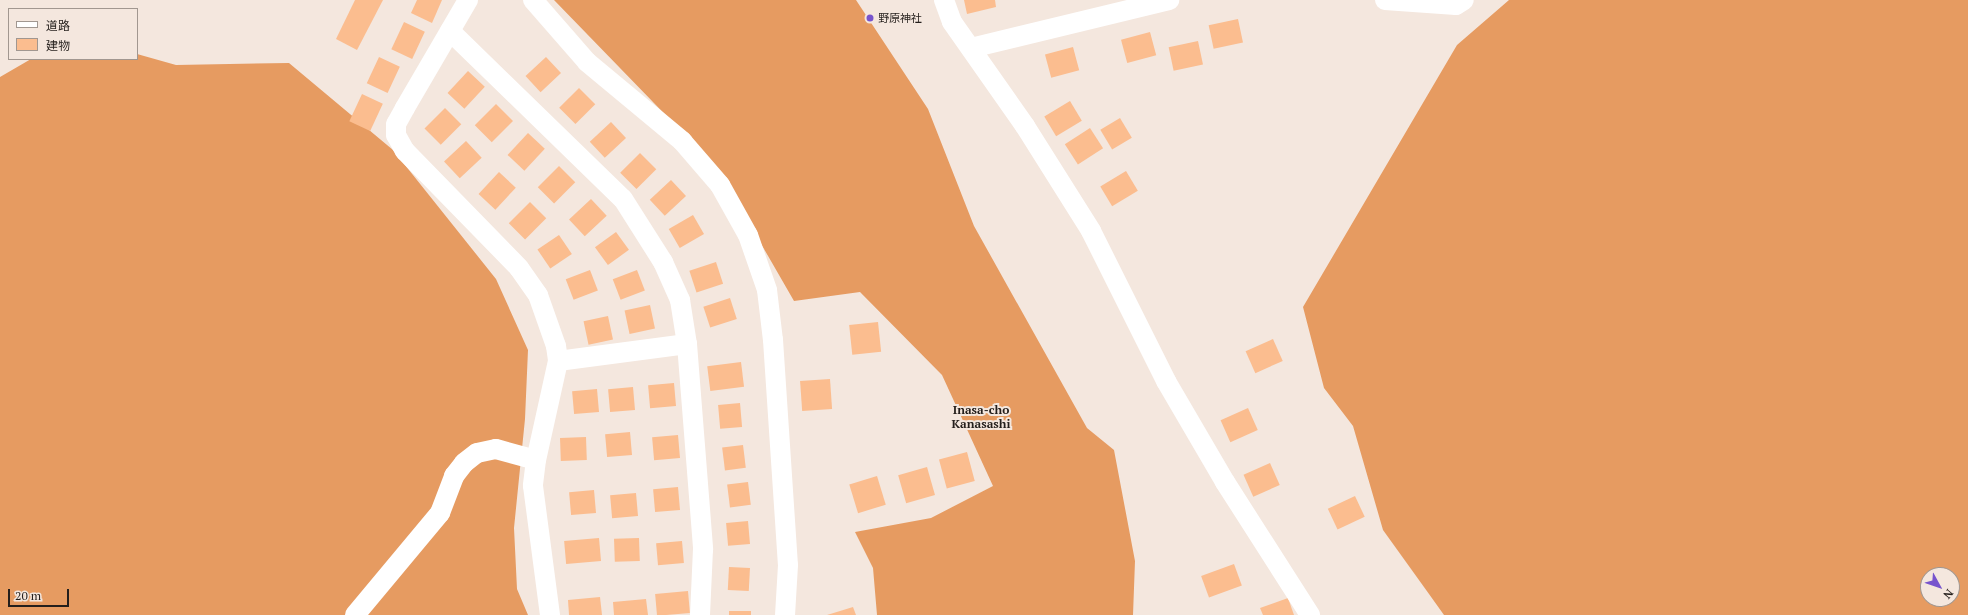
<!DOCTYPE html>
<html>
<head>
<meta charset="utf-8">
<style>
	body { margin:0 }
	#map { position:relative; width:1968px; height:615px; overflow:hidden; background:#f4e7de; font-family:"PT Serif","Noto Sans JP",serif }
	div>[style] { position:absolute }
	.forest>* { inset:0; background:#e69b61 }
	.building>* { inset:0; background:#fbbd8f; transform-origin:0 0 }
	.minor>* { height:20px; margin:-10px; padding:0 10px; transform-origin:10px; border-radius:10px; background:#fff }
	.dots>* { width:11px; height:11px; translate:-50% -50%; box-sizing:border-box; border:2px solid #f4e7de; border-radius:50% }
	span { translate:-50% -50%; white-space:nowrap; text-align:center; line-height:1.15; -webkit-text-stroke:4px #f4e7de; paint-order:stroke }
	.poi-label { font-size:11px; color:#241f1c }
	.left { translate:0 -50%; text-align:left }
	.neighbourhood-label { font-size:12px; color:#241f1c; font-weight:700 }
	.legend { position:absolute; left:8px; top:8px; width:130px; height:52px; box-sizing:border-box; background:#f4e7de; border:1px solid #a19790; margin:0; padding:5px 7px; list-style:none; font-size:12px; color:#241f1c }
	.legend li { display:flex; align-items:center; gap:8px; height:20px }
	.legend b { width:20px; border:1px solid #a19790 }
	.north { position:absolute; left:1920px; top:567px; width:40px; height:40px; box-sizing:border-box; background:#f4e7de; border:1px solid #a19790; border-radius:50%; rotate:130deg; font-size:11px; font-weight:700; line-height:16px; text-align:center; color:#241f1c }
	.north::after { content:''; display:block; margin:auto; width:14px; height:18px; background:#7754cd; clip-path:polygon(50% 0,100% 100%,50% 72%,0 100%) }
	.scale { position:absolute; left:8px; top:589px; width:61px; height:18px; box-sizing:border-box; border:2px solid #241f1c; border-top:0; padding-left:5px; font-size:12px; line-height:14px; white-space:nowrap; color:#241f1c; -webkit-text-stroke:3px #f4e7de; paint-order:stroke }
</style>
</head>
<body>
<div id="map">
	<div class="forest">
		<i style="clip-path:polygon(554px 0,856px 0,928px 109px,974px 226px,1087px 428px,1114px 450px,1135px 561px,1133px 615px,877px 615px,873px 568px,855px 532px,931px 518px,993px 486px,942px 375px,860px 292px,794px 301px,718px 169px)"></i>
		<i style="clip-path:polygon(evenodd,1509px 0,1968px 0,1968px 615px,1444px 615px,1429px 594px,1383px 530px,1353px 426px,1324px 388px,1303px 307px,1457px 45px,1509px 0,1928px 575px,1952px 575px,1952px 599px,1928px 599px,1928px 575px)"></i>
		<i style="clip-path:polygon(137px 54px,176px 65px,289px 63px,393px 150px,496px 279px,528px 350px,525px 419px,514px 528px,517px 589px,528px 615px,0 615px,0 77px,31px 59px,137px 59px)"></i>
	</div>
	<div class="building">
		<i style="clip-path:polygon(355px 0,383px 0,357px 50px,336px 39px)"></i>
		<i style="clip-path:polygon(417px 0,442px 0,432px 23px,411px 13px)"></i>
		<i style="clip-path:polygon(964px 0,995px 0,996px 7px,967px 14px)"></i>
		<i style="left:1238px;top:19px;width:24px;height:30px;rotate:78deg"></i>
		<i style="left:404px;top:22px;width:23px;height:30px;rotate:25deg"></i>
		<i style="left:1150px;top:32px;width:24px;height:30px;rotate:75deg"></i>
		<i style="left:1198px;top:41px;width:24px;height:30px;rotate:78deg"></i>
		<i style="left:1073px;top:47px;width:24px;height:29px;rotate:75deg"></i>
		<i style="left:379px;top:57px;width:23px;height:29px;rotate:25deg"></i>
		<i style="left:546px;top:57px;width:22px;height:28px;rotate:47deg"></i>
		<i style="left:468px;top:71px;width:23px;height:30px;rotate:43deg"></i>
		<i style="left:579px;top:88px;width:23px;height:28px;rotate:45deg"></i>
		<i style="left:362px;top:94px;width:23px;height:30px;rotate:25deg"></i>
		<i style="left:1070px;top:101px;width:23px;height:30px;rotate:59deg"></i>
		<i style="left:496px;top:104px;width:24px;height:30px;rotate:45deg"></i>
		<i style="left:445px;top:108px;width:23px;height:29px;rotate:45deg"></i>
		<i style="left:1120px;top:118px;width:23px;height:23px;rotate:59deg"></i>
		<i style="left:611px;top:122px;width:22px;height:29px;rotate:47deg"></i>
		<i style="left:1090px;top:128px;width:24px;height:30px;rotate:57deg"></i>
		<i style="left:528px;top:133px;width:23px;height:30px;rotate:43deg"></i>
		<i style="left:466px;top:141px;width:23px;height:30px;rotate:47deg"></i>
		<i style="left:640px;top:153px;width:23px;height:28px;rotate:45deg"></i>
		<i style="left:559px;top:166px;width:23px;height:30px;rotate:45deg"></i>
		<i style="left:1126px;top:171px;width:23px;height:30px;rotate:59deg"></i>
		<i style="left:499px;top:172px;width:23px;height:30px;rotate:43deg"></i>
		<i style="left:671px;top:180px;width:22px;height:29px;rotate:47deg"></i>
		<i style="left:591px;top:199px;width:23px;height:30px;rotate:47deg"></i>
		<i style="left:530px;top:202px;width:23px;height:30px;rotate:45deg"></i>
		<i style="left:693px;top:215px;width:22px;height:28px;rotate:60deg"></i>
		<i style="left:616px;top:232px;width:22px;height:26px;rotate:54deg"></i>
		<i style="left:559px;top:235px;width:23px;height:26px;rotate:56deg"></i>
		<i style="left:716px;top:262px;width:23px;height:28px;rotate:72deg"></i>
		<i style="left:590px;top:270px;width:22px;height:26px;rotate:69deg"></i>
		<i style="left:637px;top:270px;width:22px;height:26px;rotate:69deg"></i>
		<i style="left:730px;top:298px;width:22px;height:28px;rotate:72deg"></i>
		<i style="left:650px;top:305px;width:24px;height:26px;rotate:78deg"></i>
		<i style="left:608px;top:316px;width:24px;height:25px;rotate:78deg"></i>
		<i style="left:878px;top:322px;width:30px;height:29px;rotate:84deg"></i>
		<i style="left:1273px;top:339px;width:24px;height:30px;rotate:66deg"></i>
		<i style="left:741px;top:362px;width:25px;height:34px;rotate:83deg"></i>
		<i style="left:830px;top:379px;width:30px;height:30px;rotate:86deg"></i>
		<i style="left:674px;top:383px;width:23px;height:26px;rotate:85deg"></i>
		<i style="left:633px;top:387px;width:23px;height:25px;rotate:85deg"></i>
		<i style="left:597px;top:389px;width:23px;height:25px;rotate:85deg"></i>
		<i style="left:740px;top:403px;width:24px;height:22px;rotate:85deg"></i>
		<i style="left:1248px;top:408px;width:24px;height:30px;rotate:66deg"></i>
		<i style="left:630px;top:432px;width:23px;height:25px;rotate:85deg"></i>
		<i style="left:678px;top:435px;width:23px;height:26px;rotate:85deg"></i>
		<i style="left:586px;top:437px;width:23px;height:26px;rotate:88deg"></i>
		<i style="left:743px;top:445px;width:23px;height:21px;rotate:83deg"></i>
		<i style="left:967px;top:452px;width:30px;height:29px;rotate:75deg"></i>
		<i style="left:1270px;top:463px;width:24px;height:29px;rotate:66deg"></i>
		<i style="left:927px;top:467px;width:29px;height:30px;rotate:74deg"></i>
		<i style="left:877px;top:476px;width:30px;height:29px;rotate:73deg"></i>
		<i style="left:748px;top:482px;width:23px;height:21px;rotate:83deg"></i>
		<i style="left:678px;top:487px;width:23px;height:25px;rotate:85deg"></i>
		<i style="left:594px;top:490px;width:23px;height:25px;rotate:85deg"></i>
		<i style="left:636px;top:493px;width:23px;height:26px;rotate:85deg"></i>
		<i style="left:1355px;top:496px;width:23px;height:30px;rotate:65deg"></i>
		<i style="left:748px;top:521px;width:23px;height:22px;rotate:85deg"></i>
		<i style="left:599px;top:538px;width:23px;height:35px;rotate:85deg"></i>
		<i style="left:639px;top:538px;width:23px;height:25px;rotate:88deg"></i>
		<i style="left:682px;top:541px;width:22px;height:26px;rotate:85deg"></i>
		<i style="left:1234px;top:564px;width:23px;height:35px;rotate:70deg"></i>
		<i style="left:729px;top:567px;width:21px;height:23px;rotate:3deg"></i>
		<i style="left:688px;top:591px;width:22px;height:33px;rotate:85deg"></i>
		<i style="clip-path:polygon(600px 597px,602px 615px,569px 615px,568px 600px)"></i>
		<i style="clip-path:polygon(1288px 598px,1294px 615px,1263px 615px,1260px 608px)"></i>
		<i style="clip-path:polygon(646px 599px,648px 615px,614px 615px,613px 602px)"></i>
		<i style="clip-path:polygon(853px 607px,856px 615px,827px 615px)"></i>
		<i style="left:729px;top:611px;width:22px;height:4px"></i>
	</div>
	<div class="minor">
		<i style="left:468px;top:0;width:125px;rotate:120.3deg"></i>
		<i style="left:405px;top:108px;width:18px;rotate:119deg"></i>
		<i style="left:396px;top:124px;width:11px;rotate:90deg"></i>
		<i style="left:396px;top:135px;width:18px;rotate:61deg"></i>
		<i style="left:405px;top:151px;width:163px;rotate:45.7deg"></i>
		<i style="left:519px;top:268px;width:33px;rotate:55deg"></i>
		<i style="left:538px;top:295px;width:54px;rotate:70.6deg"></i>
		<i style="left:556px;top:346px;width:15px;rotate:82deg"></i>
		<i style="left:558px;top:361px;width:101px;rotate:102.5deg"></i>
		<i style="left:536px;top:460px;width:26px;rotate:97deg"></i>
		<i style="left:533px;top:486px;width:130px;rotate:82.5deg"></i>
		<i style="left:533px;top:0;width:82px;rotate:48.9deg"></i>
		<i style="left:587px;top:62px;width:124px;rotate:39.7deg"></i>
		<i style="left:682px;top:141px;width:58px;rotate:49.2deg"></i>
		<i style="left:720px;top:185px;width:57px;rotate:60.8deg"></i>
		<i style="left:748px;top:235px;width:58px;rotate:70.9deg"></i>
		<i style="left:767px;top:290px;width:50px;rotate:83.2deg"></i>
		<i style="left:773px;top:340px;width:225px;rotate:86.2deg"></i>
		<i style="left:788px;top:565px;width:50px;rotate:93.4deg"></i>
		<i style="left:944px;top:0;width:23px;rotate:70deg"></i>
		<i style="left:952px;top:22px;width:127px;rotate:54.9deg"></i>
		<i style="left:1025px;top:126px;width:124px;rotate:57.8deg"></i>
		<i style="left:1091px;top:231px;width:168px;rotate:63.4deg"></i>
		<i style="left:1166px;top:381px;width:117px;rotate:59.7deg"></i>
		<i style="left:1225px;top:482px;width:158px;rotate:57.4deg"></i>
		<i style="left:1385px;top:0;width:71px;rotate:4deg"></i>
		<i style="left:1456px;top:5px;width:9px;rotate:-32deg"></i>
		<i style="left:450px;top:31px;width:241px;rotate:44.2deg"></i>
		<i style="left:623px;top:199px;width:75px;rotate:57.6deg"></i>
		<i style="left:663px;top:262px;width:42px;rotate:65.9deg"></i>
		<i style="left:680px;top:300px;width:45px;rotate:81deg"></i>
		<i style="left:687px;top:344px;width:206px;rotate:85.5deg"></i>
		<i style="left:703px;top:549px;width:66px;rotate:92.6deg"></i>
		<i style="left:971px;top:48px;width:204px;rotate:-13.6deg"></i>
		<i style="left:558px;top:361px;width:130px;rotate:-7.5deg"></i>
		<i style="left:355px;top:615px;width:133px;rotate:-50.2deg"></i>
		<i style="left:440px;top:513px;width:40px;rotate:-69deg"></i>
		<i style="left:454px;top:476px;width:16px;rotate:-52deg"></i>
		<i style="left:464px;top:463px;width:16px;rotate:-38deg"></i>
		<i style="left:477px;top:453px;width:19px;rotate:-12deg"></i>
		<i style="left:496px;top:449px;width:41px;rotate:15.4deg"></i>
	</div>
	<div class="dots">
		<i style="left:870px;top:18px;background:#7754cd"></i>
	</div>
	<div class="poi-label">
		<span class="left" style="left:878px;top:18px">野原神社</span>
	</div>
	<div class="neighbourhood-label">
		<span style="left:981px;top:417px">Inasa-cho<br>Kanasashi</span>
	</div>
	<ul class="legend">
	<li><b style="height:5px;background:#fff"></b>道路</li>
	<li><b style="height:11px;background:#fbbd8f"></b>建物</li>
	</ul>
	<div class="north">N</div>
	<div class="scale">20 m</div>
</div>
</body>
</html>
